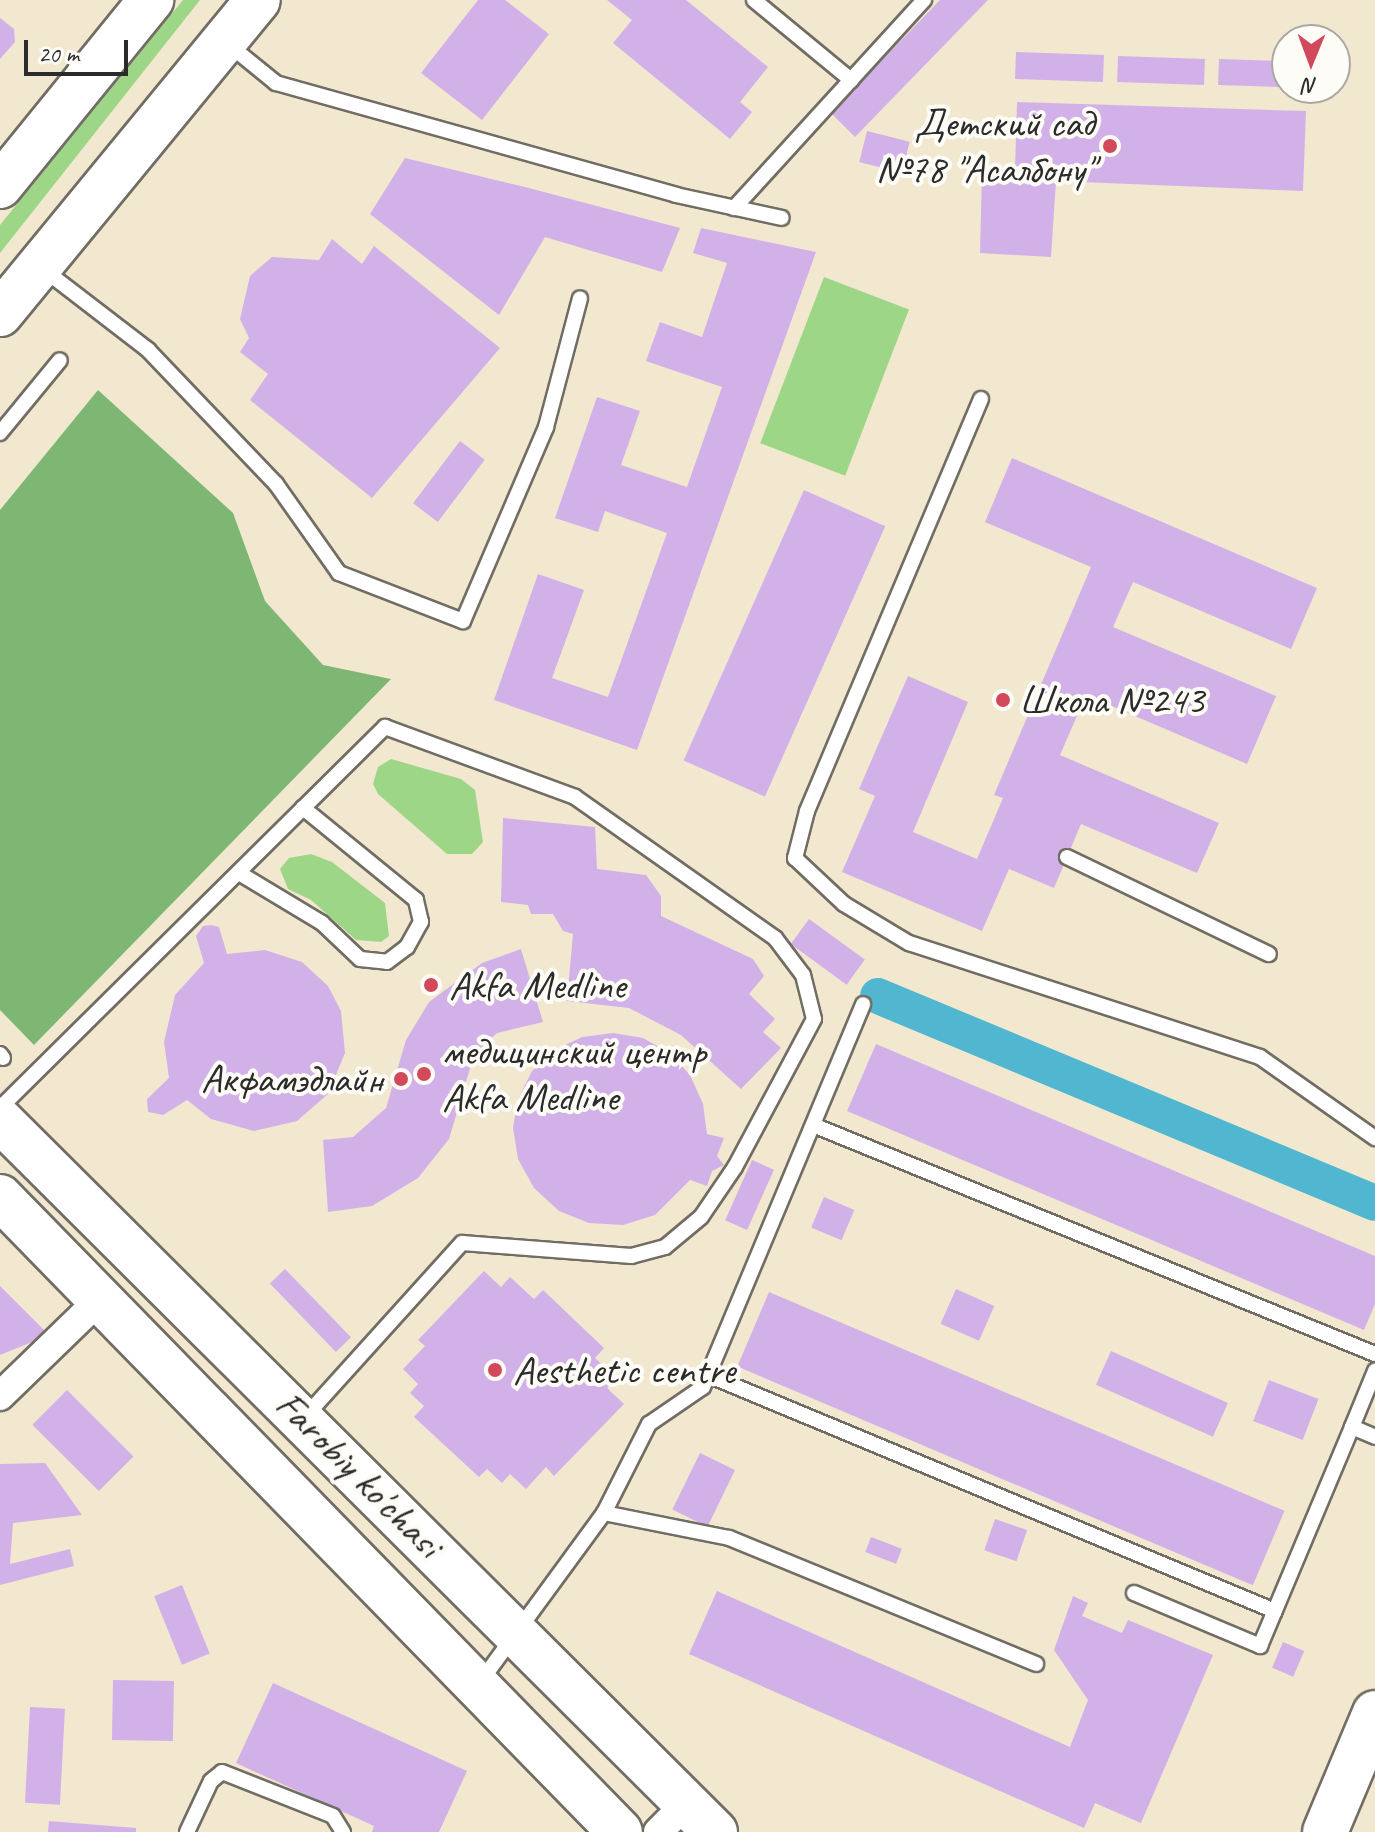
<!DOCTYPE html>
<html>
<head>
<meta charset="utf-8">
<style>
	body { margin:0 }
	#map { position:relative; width:1375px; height:1832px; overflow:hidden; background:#f2e8cf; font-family:Caveat,sans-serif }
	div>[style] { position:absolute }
	.green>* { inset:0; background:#9ed688; transform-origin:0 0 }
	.forest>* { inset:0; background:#7eb774 }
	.canal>* { height:36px; margin:-18px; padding:0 18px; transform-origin:18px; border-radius:18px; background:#51b6cf }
	.building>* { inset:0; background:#d2b1e9; transform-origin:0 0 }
	.roads { filter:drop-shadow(2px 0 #716d64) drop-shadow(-2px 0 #716d64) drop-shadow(0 2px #716d64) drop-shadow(0 -2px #716d64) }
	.lane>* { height:14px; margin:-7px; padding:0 7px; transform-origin:7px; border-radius:7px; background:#fff }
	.street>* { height:28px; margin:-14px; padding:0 14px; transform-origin:14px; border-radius:14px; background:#fff }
	.primary>* { height:44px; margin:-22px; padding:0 22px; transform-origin:22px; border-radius:22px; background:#fff }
	.highway>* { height:44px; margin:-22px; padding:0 22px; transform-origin:22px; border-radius:22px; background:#fff }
	.dots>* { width:22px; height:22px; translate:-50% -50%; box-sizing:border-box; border:4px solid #fdfcf7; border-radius:50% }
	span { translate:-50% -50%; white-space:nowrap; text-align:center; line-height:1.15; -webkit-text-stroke:8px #fdfcf7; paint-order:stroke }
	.poi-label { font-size:40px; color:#2b2b2b }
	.right { translate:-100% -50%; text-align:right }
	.left { translate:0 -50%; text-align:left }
	.street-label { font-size:40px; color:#2b2b2b }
	.north { position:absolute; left:1271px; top:24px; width:80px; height:80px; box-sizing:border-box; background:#fdfcf7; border:2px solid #a9a8a5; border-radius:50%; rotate:181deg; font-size:22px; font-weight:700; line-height:32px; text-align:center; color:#2b2b2b }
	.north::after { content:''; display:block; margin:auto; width:28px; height:36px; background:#d1495b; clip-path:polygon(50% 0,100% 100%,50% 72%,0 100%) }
	.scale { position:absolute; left:24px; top:40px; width:104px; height:36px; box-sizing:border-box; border:4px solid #2b2b2b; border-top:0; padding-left:10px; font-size:24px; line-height:28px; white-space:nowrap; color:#2b2b2b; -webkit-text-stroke:6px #fdfcf7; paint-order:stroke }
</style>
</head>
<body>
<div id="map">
	<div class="green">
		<i style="clip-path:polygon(183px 0,200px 0,0 253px,0 225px)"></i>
		<i style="left:824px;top:277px;width:91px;height:178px;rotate:21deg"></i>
		<i style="clip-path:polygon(391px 759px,461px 779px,475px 790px,483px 842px,472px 854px,447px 854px,378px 794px,373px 784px,378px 767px)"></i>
		<i style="clip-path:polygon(311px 854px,332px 862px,385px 903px,389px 936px,381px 942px,356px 940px,311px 900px,288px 889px,280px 869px,289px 858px)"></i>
	</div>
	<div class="forest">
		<i style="clip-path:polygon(98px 390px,233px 513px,265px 601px,323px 665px,391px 679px,34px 1045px,0 1010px,0 510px)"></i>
	</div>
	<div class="canal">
		<i style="left:878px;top:996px;width:538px;rotate:22.61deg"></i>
	</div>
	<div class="building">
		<i style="clip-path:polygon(478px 0,505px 0,549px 34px,482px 120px,421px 73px)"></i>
		<i style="clip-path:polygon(607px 0,686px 0,768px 67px,740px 102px,752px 112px,730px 139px,613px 43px,632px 20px)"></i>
		<i style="clip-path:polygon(940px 0,988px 0,855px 137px,831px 113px)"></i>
		<i style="clip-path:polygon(0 18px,14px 29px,15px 42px,0 59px)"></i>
		<i style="left:1016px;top:52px;width:88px;height:27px;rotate:2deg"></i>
		<i style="left:1118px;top:56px;width:87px;height:26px;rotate:2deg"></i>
		<i style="left:1219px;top:59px;width:68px;height:26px;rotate:2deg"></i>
		<i style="clip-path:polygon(1017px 102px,1306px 111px,1303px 191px,1056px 181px,1051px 257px,980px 253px,982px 172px,1015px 171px)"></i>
		<i style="left:867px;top:131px;width:44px;height:32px;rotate:14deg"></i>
		<i style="clip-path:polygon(405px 158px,525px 187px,680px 228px,662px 272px,545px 237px,499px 315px,370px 214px)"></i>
		<i style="clip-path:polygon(701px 228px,816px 252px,637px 750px,494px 700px,538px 574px,584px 590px,552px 678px,608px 697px,667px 533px,605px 511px,598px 532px,555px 518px,597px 397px,640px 411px,621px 465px,687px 487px,722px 387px,646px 361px,660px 322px,702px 337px,727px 263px,693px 253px)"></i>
		<i style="clip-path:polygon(332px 239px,362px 264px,374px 246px,500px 348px,372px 498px,250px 400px,268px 374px,240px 352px,249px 338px,240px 319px,250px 276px,272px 257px,319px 260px)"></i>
		<i style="left:460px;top:441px;width:31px;height:78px;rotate:37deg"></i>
		<i style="clip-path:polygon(1012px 458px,1317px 588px,1291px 649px,1133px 582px,1113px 627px,1276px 696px,1247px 764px,1086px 695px,1060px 755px,1219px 823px,1197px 873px,1081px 824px,1054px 888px,1009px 869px,982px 931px,842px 872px,875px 796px,859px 789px,908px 676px,968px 702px,913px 832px,977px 859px,1003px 798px,994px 795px,1091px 567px,985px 522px)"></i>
		<i style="left:804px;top:490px;width:89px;height:296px;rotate:24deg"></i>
		<i style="clip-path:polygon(503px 818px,595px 827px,597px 869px,646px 875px,661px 896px,661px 916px,753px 959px,764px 976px,749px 994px,775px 1019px,763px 1032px,781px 1048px,741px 1089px,681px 1035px,629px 1008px,567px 1001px,573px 934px,563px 931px,553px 914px,531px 914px,528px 905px,501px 902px)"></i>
		<i style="left:809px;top:919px;width:69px;height:31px;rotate:36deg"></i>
		<i style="clip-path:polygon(211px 925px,219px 927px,227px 954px,265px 950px,302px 962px,328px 986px,341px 1011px,345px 1053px,328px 1094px,297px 1121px,254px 1131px,211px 1119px,187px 1100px,163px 1115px,148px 1112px,147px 1099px,169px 1078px,164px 1042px,175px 995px,204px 963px,196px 936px,203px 926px)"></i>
		<i style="clip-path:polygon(521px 949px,543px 1022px,497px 1033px,474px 1055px,449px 1139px,418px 1178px,372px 1206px,328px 1212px,323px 1140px,353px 1137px,386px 1108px,406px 1040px,429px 1002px,482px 963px)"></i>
		<i style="clip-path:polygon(613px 1033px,643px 1038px,670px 1053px,690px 1075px,703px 1104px,707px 1134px,724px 1138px,717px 1156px,724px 1165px,712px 1171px,707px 1186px,690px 1180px,655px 1215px,623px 1225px,589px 1223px,559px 1211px,534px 1188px,518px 1159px,513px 1128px,518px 1099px,532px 1071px,555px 1050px,582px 1037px)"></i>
		<i style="clip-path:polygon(876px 1044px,1375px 1256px,1375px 1304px,1364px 1330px,847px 1111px)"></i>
		<i style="left:752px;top:1160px;width:24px;height:66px;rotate:24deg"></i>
		<i style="left:824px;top:1197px;width:33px;height:33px;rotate:23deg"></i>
		<i style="left:285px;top:1269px;width:95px;height:21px;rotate:46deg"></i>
		<i style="clip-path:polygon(484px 1271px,501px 1287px,510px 1277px,534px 1299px,543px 1290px,604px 1348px,595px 1358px,617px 1378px,607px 1388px,624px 1404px,554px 1476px,546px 1467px,526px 1489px,510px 1474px,502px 1483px,487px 1469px,479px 1477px,414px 1417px,424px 1406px,410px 1393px,418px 1384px,403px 1369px,425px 1346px,418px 1340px)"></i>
		<i style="clip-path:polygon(0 1286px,49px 1335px,0 1355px)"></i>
		<i style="left:956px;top:1289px;width:42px;height:38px;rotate:24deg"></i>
		<i style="left:769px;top:1292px;width:560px;height:81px;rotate:23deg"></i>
		<i style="left:1111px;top:1351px;width:128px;height:37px;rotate:24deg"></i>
		<i style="left:1269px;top:1380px;width:53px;height:44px;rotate:21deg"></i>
		<i style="left:67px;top:1390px;width:94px;height:49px;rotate:45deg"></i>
		<i style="left:700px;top:1453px;width:39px;height:63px;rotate:26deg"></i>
		<i style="clip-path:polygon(45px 1463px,82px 1515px,13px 1523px,10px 1564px,70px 1549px,74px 1566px,0 1585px,0 1464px)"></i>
		<i style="left:995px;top:1519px;width:34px;height:33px;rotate:19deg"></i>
		<i style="left:871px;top:1537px;width:33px;height:16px;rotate:21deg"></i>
		<i style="left:182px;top:1585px;width:74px;height:30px;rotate:68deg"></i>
		<i style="clip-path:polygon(717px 1591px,1070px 1747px,1088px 1700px,1054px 1650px,1073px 1596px,1088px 1603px,1082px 1616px,1122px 1633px,1128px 1620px,1213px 1655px,1141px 1823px,1095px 1803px,1084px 1828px,689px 1654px)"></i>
		<i style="left:1283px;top:1642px;width:23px;height:28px;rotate:23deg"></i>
		<i style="left:113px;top:1680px;width:61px;height:60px;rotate:1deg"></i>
		<i style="clip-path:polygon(273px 1683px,467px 1771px,439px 1832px,372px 1832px,374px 1826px,236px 1763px)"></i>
		<i style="left:30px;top:1707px;width:35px;height:96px;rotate:3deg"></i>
		<i style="clip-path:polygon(49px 1821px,136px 1828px,136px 1832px,48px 1832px)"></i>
	</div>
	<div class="roads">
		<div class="lane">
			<i style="left:754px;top:0;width:126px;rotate:39.5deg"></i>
			<i style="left:228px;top:44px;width:62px;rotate:39.1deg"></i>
			<i style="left:276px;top:83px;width:415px;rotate:15.6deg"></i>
			<i style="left:676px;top:195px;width:108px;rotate:12.2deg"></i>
			<i style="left:734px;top:208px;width:282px;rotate:-47.6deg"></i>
			<i style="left:43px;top:269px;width:133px;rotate:37.6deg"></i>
			<i style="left:148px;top:350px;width:185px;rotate:46.3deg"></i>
			<i style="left:276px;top:484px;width:109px;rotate:54.7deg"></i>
			<i style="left:339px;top:573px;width:133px;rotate:21.2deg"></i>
			<i style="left:463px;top:621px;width:211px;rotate:-66.8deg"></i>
			<i style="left:546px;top:427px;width:133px;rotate:-75.2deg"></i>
			<i style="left:981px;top:399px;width:447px;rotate:112.9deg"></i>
			<i style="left:807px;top:811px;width:49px;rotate:104.3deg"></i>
			<i style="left:795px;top:858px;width:67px;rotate:43.2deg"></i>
			<i style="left:844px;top:904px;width:76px;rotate:31deg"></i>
			<i style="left:909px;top:943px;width:369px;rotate:18deg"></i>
			<i style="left:1260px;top:1057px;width:141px;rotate:35.2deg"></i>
			<i style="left:0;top:433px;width:94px;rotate:-50.6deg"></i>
			<i style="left:1067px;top:857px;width:224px;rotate:25.7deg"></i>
			<i style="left:239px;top:873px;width:97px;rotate:31.1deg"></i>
			<i style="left:322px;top:923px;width:52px;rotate:43.5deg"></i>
			<i style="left:360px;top:959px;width:27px;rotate:6deg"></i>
			<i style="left:387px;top:962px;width:25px;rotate:-37deg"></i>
			<i style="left:407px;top:947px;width:29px;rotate:-61deg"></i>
			<i style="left:421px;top:922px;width:23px;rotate:-103deg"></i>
			<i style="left:416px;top:900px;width:146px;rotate:-140.8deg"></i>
			<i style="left:0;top:1054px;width:5px;rotate:53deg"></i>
			<i style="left:0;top:1108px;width:542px;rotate:-44.7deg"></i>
			<i style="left:385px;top:727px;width:202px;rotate:20.2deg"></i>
			<i style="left:575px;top:797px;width:245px;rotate:35.2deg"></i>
			<i style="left:775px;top:938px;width:46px;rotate:52.9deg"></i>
			<i style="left:803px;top:975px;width:45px;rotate:76deg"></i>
			<i style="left:814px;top:1019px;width:168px;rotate:118.1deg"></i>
			<i style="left:735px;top:1167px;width:60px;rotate:124.2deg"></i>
			<i style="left:701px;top:1217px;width:47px;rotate:140.2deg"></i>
			<i style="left:665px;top:1247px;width:35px;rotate:165deg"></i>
			<i style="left:631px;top:1256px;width:169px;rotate:-175.6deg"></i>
			<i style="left:462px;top:1243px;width:236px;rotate:132.1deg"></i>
			<i style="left:813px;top:1125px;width:607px;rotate:22.17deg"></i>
			<i style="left:708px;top:1375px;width:614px;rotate:22.6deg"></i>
			<i style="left:1352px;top:1427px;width:61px;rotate:-67.7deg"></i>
			<i style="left:604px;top:1513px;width:127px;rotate:11.3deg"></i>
			<i style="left:729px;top:1538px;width:332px;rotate:22.3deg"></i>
			<i style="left:1134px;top:1593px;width:137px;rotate:22.8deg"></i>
			<i style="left:1260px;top:1646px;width:238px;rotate:-67.2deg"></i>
			<i style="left:1352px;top:1427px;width:25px;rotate:23deg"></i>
			<i style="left:481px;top:1681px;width:208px;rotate:-53.8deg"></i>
			<i style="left:604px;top:1513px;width:100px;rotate:-63.2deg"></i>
			<i style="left:649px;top:1424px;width:65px;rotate:-34.4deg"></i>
			<i style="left:703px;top:1387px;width:415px;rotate:-67.3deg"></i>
			<i style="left:187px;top:1832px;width:56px;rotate:-64.8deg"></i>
			<i style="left:211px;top:1781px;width:14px;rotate:-39deg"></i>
			<i style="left:222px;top:1772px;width:119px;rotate:21.6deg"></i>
			<i style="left:333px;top:1816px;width:19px;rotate:58deg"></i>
		</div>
		<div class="street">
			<i style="left:0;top:1396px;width:142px;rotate:-44.1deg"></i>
			<i style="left:658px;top:1832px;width:41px;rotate:-45deg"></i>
		</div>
		<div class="primary">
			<i style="left:0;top:1120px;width:1009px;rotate:44.88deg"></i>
			<i style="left:0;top:1197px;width:887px;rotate:45.68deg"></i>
			<i style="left:1325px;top:1832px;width:129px;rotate:-67.2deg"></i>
		</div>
		<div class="highway">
			<i style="left:0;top:186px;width:240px;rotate:-50.9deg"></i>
			<i style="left:0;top:314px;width:406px;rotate:-50.6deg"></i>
		</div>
	</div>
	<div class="dots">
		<i style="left:1110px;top:146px;background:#d1495b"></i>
		<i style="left:1003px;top:700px;background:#d1495b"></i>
		<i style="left:431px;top:985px;background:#d1495b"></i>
		<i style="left:424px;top:1074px;background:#d1495b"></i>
		<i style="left:401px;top:1079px;background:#d1495b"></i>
		<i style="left:495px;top:1370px;background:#d1495b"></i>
	</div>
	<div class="poi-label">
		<span class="right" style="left:1094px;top:146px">Детский сад<br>№78 "Асалбону"</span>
		<span class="left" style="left:1019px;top:700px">Школа №243</span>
		<span class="left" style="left:449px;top:985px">Akfa Medline</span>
		<span class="left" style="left:442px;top:1074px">медицинский центр<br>Akfa Medline</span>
		<span class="right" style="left:383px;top:1079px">Акфамэдлайн</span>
		<span class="left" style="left:513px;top:1370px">Aesthetic centre</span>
	</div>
	<div class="street-label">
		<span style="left:359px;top:1474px;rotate:45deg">Farobiy ko'chasi</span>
	</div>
	<div class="north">N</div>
	<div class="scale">20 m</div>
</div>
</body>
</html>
